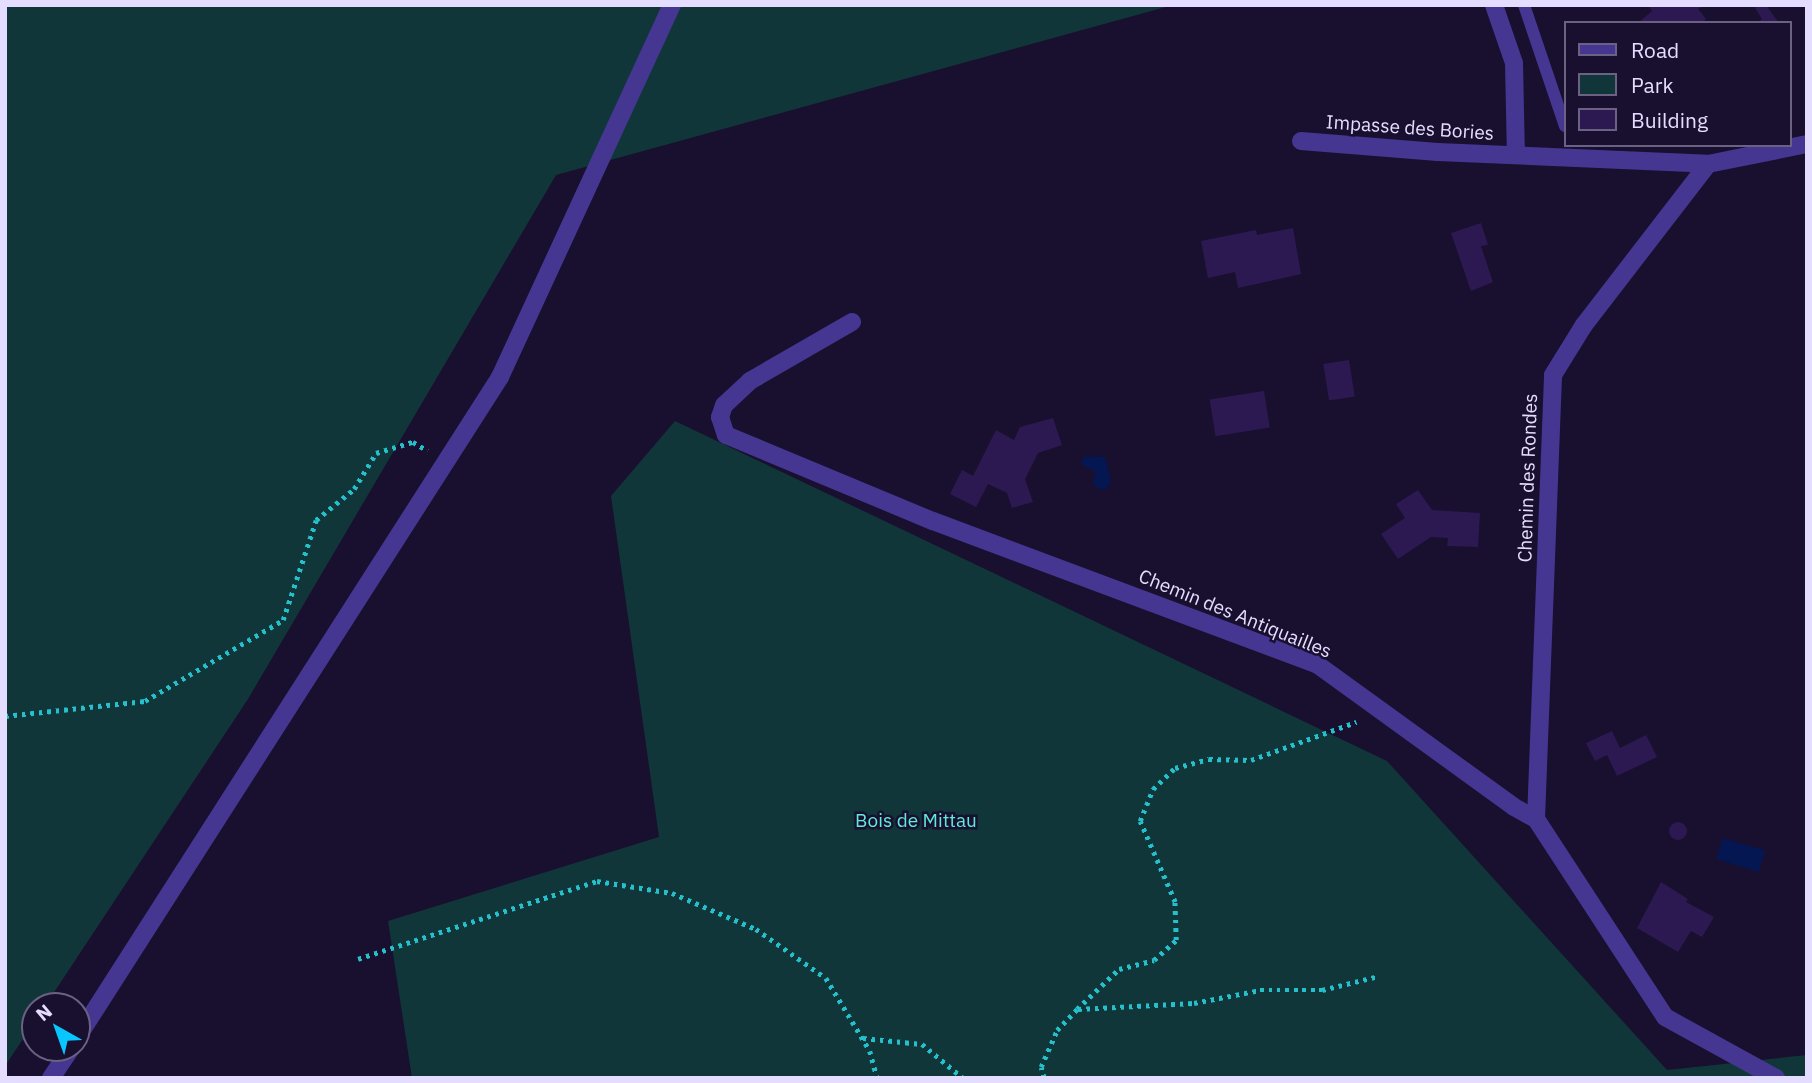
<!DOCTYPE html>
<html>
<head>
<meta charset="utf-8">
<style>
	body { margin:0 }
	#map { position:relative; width:1812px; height:1083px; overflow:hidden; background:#190f2f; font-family:"IBM Plex Sans",sans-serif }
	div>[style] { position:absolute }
	.green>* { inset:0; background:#11363a }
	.water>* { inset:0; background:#051752; transform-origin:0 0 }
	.building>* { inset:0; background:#2c1952; transform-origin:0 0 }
	.round { border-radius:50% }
	.path>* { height:4.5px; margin-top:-2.25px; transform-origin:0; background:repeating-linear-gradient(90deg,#24c0cc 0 3.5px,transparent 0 8.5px) }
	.lane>* { height:12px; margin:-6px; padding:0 6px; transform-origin:6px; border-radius:6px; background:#453692 }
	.street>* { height:18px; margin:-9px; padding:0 9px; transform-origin:9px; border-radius:9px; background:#453692 }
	span { translate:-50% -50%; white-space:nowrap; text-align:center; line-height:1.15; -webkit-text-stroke:5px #190f2f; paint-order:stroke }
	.street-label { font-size:19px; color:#e5ddff }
	.park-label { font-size:19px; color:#5cecdb }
	.frame { position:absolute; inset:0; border:7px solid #e5ddff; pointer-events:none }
	.legend { position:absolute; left:1564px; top:21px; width:228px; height:126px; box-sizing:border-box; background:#190f2f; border:2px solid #6b6182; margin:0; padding:9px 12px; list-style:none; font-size:21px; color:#e5ddff }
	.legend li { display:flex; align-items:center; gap:14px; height:35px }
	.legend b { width:35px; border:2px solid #6b6182 }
	.north { position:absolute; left:21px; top:992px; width:70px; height:70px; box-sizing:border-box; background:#190f2f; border:2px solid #6b6182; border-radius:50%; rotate:320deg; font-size:19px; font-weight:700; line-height:28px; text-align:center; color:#e5ddff }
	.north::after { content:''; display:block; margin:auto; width:24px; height:32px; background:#09c6ff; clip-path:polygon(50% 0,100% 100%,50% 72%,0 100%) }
</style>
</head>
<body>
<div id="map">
	<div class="green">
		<i style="clip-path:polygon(5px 5px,1173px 5px,556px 175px,248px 699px,45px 1006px,35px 1006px,35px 1021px,5px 1066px)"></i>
		<i style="clip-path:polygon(675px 421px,1387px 761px,1667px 1070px,1807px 1055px,1807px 1078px,412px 1078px,388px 921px,659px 837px,611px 496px)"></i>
	</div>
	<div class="water">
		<i style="clip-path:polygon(1085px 456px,1105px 457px,1111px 481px,1106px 490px,1099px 489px,1093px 483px,1096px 472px,1083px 465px,1081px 462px)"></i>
		<i style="left:1723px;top:838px;width:44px;height:22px;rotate:17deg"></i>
	</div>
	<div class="building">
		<i style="clip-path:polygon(1648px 5px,1704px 5px,1698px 9px,1706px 19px,1702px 23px,1638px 23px,1652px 11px)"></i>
		<i style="clip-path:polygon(1758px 5px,1766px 5px,1779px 23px,1757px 23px,1762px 19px,1755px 8px)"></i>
		<i style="clip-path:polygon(1481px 223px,1488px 245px,1481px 246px,1493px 282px,1471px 291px,1451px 233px)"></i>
		<i style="clip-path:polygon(1293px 228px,1301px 274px,1238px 288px,1235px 272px,1208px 278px,1201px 241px,1256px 230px,1257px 235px)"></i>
		<i style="left:1349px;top:360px;width:37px;height:26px;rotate:81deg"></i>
		<i style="left:1264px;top:391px;width:37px;height:55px;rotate:81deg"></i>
		<i style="clip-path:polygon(1053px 418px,1062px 445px,1038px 453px,1025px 479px,1033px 502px,1012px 508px,1007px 493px,988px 484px,976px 507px,950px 494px,962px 470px,973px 476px,996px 430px,1014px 440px,1020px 427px)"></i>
		<i style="clip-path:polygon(1418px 490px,1432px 510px,1480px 513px,1478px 547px,1447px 546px,1448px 538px,1431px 537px,1398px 559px,1381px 534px,1405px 518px,1396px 504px)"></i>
		<i style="clip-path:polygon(1612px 731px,1620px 748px,1646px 735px,1657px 757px,1617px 776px,1607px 755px,1595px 761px,1586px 743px)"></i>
		<i class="round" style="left:1669px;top:822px;width:18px;height:18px"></i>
		<i style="clip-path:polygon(1661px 882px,1688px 899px,1686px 902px,1714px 917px,1702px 937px,1691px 931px,1678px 952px,1637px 928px)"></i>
	</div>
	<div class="path">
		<i style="left:5px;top:716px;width:141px;rotate:-6.1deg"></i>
		<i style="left:145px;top:701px;width:160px;rotate:-30.4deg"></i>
		<i style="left:283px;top:620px;width:105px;rotate:-71.7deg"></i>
		<i style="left:316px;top:520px;width:49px;rotate:-39.2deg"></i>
		<i style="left:354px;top:489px;width:42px;rotate:-58.6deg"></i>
		<i style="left:376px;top:453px;width:39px;rotate:-17deg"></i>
		<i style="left:413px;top:442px;width:17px;rotate:31deg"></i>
		<i style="left:358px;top:959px;width:251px;rotate:-18.1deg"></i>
		<i style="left:597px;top:881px;width:76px;rotate:9.1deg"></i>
		<i style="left:672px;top:893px;width:91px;rotate:23.2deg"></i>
		<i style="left:756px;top:929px;width:85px;rotate:35deg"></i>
		<i style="left:826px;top:978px;width:85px;rotate:58.9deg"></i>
		<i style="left:870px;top:1051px;width:28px;rotate:75deg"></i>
		<i style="left:1078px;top:1009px;width:116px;rotate:-3deg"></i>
		<i style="left:1194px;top:1003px;width:67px;rotate:-11.1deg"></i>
		<i style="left:1260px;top:990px;width:62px"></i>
		<i style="left:1322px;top:990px;width:59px;rotate:-13.8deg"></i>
		<i style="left:863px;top:1038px;width:59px;rotate:5.8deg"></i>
		<i style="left:922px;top:1044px;width:53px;rotate:39.7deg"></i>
		<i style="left:1044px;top:1078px;width:11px;rotate:-105deg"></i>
		<i style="left:1041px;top:1067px;width:40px;rotate:-66.6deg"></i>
		<i style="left:1057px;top:1030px;width:29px;rotate:-46deg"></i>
		<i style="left:1077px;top:1009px;width:58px;rotate:-43.6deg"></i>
		<i style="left:1119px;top:969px;width:36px;rotate:-14deg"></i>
		<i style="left:1154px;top:960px;width:30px;rotate:-42deg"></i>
		<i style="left:1176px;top:940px;width:38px;rotate:-92deg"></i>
		<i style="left:1175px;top:902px;width:88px;rotate:-113.4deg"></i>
		<i style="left:1140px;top:821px;width:35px;rotate:-68deg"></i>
		<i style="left:1153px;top:789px;width:30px;rotate:-44deg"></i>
		<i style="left:1175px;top:768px;width:35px;rotate:-15deg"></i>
		<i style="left:1209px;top:759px;width:42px;rotate:1.4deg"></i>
		<i style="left:1251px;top:760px;width:112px;rotate:-19.9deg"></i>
	</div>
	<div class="lane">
		<i style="left:1524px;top:5px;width:128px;rotate:71.3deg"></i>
	</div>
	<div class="street">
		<i style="left:1494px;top:5px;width:61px;rotate:71deg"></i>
		<i style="left:1514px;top:63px;width:92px;rotate:88.8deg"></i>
		<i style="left:1301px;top:141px;width:137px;rotate:4.6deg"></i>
		<i style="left:1438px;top:152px;width:270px;rotate:2.5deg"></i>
		<i style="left:1708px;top:164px;width:101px;rotate:-11.4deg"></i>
		<i style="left:852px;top:322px;width:118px;rotate:150deg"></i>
		<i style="left:750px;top:381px;width:35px;rotate:137deg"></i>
		<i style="left:724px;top:405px;width:13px;rotate:108deg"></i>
		<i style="left:720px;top:417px;width:19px;rotate:72deg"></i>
		<i style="left:726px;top:435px;width:224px;rotate:22.6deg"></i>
		<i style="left:933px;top:521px;width:411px;rotate:20.5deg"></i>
		<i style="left:1318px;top:665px;width:242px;rotate:35.9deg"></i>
		<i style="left:1514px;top:807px;width:25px;rotate:29deg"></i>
		<i style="left:1536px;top:819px;width:236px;rotate:56.9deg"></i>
		<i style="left:1665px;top:1017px;width:127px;rotate:28.8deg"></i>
		<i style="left:1536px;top:819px;width:444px;rotate:-87.8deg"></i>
		<i style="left:1553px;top:375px;width:59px;rotate:-58.2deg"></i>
		<i style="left:1584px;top:325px;width:203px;rotate:-52.4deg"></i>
		<i style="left:77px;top:1038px;width:785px;rotate:-57.38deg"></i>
		<i style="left:500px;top:377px;width:410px;rotate:-65.2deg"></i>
		<i style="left:51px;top:1078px;width:36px;rotate:-56deg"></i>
	</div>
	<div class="street-label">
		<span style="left:1410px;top:128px;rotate:4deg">Impasse des Bories</span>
		<span style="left:1528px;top:478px;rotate:-88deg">Chemin des Rondes</span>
		<span style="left:1235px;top:614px;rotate:22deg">Chemin des Antiquailles</span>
	</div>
	<div class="park-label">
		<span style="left:916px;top:821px">Bois de Mittau</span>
	</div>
	<div class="frame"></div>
	<ul class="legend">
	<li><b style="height:9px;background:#453692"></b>Road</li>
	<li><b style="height:19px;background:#11363a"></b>Park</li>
	<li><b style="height:19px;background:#2c1952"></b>Building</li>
	</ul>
	<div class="north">N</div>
</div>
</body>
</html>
